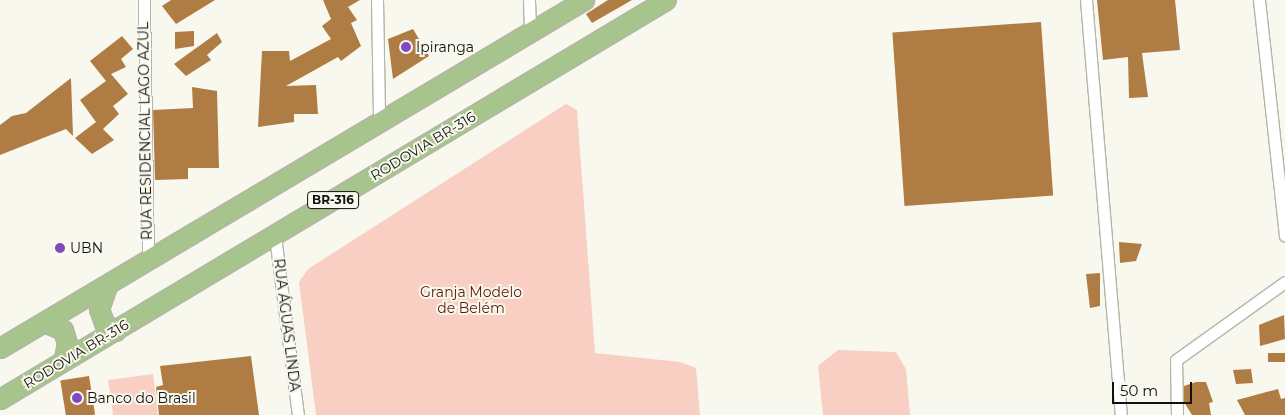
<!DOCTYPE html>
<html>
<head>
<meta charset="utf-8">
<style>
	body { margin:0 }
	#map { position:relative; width:1285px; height:415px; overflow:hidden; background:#f9f8ef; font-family:Montserrat,sans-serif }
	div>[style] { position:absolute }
	.green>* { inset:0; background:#f9cfc3 }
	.building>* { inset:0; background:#af7c43; transform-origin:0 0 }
	.roads { filter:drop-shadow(1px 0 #b5b4ab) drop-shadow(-1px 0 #b5b4ab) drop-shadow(0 1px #b5b4ab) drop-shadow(0 -1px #b5b4ab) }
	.minor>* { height:11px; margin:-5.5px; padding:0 5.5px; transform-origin:5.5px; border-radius:5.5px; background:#fff }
	.trunk>* { height:19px; margin:-9.5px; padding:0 9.5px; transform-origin:9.5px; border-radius:9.5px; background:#a6c48c }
	.dots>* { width:14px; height:14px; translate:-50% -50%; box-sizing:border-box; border:2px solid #f9f8ef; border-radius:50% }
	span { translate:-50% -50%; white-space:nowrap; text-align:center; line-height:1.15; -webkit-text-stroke:4px #f9f8ef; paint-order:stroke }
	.shield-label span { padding:1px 4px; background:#f9f8ef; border:1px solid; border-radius:4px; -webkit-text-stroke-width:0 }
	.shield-label { font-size:12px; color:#11110e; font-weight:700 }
	.poi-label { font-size:14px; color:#11110e }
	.left { translate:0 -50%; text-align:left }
	.street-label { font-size:14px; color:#11110e }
	.park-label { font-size:14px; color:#5d1b07 }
	.scale { position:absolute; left:1112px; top:382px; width:80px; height:22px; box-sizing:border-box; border:2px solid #11110e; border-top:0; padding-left:6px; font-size:15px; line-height:18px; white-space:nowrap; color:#11110e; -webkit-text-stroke:4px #f9f8ef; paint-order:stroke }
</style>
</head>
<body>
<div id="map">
	<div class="green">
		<i style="clip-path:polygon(566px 104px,577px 110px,595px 353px,680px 362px,696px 368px,700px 415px,316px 415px,299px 282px,308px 269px)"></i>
		<i style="clip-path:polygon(838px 350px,896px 352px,906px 369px,910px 415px,823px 415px,818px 366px)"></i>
		<i style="clip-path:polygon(153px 374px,158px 415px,113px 415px,108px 380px)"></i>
	</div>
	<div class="building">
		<i style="clip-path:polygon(171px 0,215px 0,176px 24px,162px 6px)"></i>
		<i style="clip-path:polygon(323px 0,360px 0,348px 7px,357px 20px,351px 23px,361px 46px,341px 61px,338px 57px,286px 86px,316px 85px,318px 114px,294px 114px,294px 122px,258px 127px,262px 51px,289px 51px,290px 61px,331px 39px,322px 26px,331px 19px)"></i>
		<i style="clip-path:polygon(608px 0,632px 0,592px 23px,586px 14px)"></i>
		<i style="clip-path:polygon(1097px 0,1175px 0,1180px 50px,1142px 53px,1148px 97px,1129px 98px,1128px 57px,1103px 60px)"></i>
		<i style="left:1041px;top:22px;width:174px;height:149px;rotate:86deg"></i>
		<i style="clip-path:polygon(413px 29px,429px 56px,393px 79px,388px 39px)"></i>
		<i style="clip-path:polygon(194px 31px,194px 46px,175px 49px,175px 32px)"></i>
		<i style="clip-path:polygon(217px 33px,222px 42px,207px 55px,211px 60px,186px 76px,174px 64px)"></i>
		<i style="clip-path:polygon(122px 36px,133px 49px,121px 59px,126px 67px,111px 74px,128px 94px,113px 106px,119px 114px,103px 129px,114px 140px,92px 154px,75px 138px,96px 122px,80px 100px,106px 81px,90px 61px)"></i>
		<i style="clip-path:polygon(71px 78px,73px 136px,66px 129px,0 155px,0 125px,12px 116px,26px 113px)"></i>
		<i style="clip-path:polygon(192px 87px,217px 91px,219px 168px,188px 168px,188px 179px,155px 180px,153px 110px,193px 108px)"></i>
		<i style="clip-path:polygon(1119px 242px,1142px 244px,1136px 261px,1120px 263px)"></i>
		<i style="clip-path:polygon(1100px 273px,1100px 306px,1090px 308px,1086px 274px)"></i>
		<i style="clip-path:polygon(1284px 315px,1285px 339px,1260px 346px,1259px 325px)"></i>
		<i style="left:1268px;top:353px;width:17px;height:9px"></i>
		<i style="clip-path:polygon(251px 356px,259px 415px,159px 415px,156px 387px,163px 385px,160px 366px)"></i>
		<i style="clip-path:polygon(1251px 369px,1253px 383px,1236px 384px,1233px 370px)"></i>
		<i style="left:89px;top:376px;width:39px;height:29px;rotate:81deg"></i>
		<i style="clip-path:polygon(1196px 382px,1206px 382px,1213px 402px,1209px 403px,1211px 415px,1192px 415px,1184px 402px,1184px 386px)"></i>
		<i style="clip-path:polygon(1278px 389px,1281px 399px,1285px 398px,1285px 415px,1245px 415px,1237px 400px)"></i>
	</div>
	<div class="roads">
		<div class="minor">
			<i style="left:144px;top:0;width:261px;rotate:89.1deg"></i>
			<i style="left:377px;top:0;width:120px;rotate:89deg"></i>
			<i style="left:529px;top:0;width:31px;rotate:88deg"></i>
			<i style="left:1086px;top:0;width:416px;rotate:85.2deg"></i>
			<i style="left:1259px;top:0;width:237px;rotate:83.7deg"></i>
			<i style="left:275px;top:236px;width:180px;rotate:82.7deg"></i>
			<i style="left:1177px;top:415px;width:55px;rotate:-91deg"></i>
			<i style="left:1176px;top:360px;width:134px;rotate:-35.6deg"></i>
		</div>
		<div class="trunk">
			<i style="left:107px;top:286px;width:24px;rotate:109deg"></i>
			<i style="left:99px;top:309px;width:15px;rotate:70deg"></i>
			<i style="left:104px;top:323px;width:14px;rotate:36deg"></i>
			<i style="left:44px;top:322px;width:21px;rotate:23deg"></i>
			<i style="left:63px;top:330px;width:14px;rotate:73deg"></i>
			<i style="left:67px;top:343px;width:16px;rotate:101deg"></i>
			<i style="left:0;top:348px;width:680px;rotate:-30.79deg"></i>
			<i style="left:0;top:399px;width:776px;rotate:-30.93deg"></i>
		</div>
	</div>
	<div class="dots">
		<i style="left:406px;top:47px;background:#8049c1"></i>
		<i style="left:60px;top:248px;background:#8049c1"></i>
		<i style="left:77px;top:398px;background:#8049c1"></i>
	</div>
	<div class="shield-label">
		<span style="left:333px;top:200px">BR-316</span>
	</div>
	<div class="poi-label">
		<span class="left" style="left:416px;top:47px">Ipiranga</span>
		<span class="left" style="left:70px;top:248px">UBN</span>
		<span class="left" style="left:87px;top:398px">Banco do Brasil</span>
	</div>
	<div class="street-label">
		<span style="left:145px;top:131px;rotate:-91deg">RUA RESIDENCIAL LAGO AZUL</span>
		<span style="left:423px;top:146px;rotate:-31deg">RODOVIA BR-316</span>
		<span style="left:287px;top:325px;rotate:83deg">RUA ÁGUAS LINDA</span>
		<span style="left:76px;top:354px;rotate:-31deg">RODOVIA BR-316</span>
	</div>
	<div class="park-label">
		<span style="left:471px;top:300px">Granja Modelo<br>de Belém</span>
	</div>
	<div class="scale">50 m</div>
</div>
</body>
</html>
